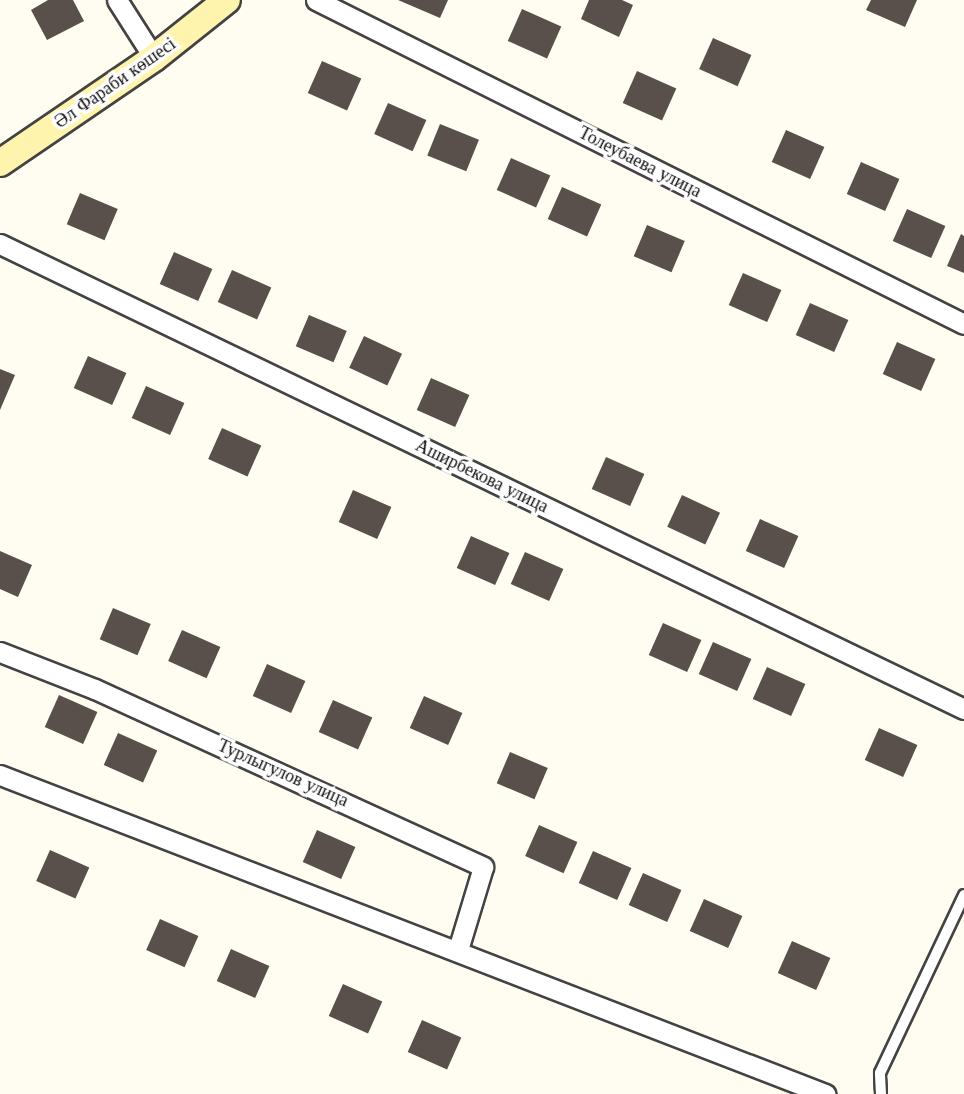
<!DOCTYPE html>
<html>
<head>
<meta charset="utf-8">
<style>
	body { margin:0 }
	#map { position:relative; width:964px; height:1094px; overflow:hidden; background:#fffcf2; font-family:"Libre Baskerville",serif }
	div>[style] { position:absolute }
	.building>* { inset:0; background:#59504b; transform-origin:0 0 }
	.roads { filter:drop-shadow(2px 0 #434343) drop-shadow(-2px 0 #434343) drop-shadow(0 2px #434343) drop-shadow(0 -2px #434343) }
	.lane>* { height:10px; margin:-5px; padding:0 5px; transform-origin:5px; border-radius:5px; background:#fff }
	.street>* { height:19px; margin:-9.5px; padding:0 9.5px; transform-origin:9.5px; border-radius:9.5px; background:#fff }
	.secondary>* { height:26px; margin:-13px; padding:0 13px; transform-origin:13px; border-radius:13px; background:#fff4ad }
	span { translate:-50% -50%; white-space:nowrap; text-align:center; line-height:1.15; -webkit-text-stroke:7px #fff; paint-order:stroke }
	.street-label { font-size:18px; color:#101010 }
</style>
</head>
<body>
<div id="map">
	<div class="building">
		<i style="clip-path:polygon(48px 0,73px 0,84px 21px,47px 40px,31px 10px)"></i>
		<i style="clip-path:polygon(398px 0,448px 0,440px 18px)"></i>
		<i style="clip-path:polygon(589px 0,622px 0,633px 5px,619px 37px,581px 19px)"></i>
		<i style="clip-path:polygon(871px 0,917px 0,905px 27px,866px 10px)"></i>
		<i style="left:522px;top:9px;width:43px;height:35px;rotate:24deg"></i>
		<i style="left:713px;top:38px;width:42px;height:34px;rotate:24deg"></i>
		<i style="left:322px;top:61px;width:43px;height:35px;rotate:24deg"></i>
		<i style="left:637px;top:71px;width:43px;height:35px;rotate:24deg"></i>
		<i style="left:388px;top:103px;width:42px;height:34px;rotate:24deg"></i>
		<i style="left:440px;top:124px;width:42px;height:34px;rotate:22deg"></i>
		<i style="left:786px;top:130px;width:42px;height:35px;rotate:24deg"></i>
		<i style="left:511px;top:158px;width:43px;height:35px;rotate:24deg"></i>
		<i style="left:861px;top:162px;width:42px;height:35px;rotate:24deg"></i>
		<i style="left:562px;top:187px;width:43px;height:35px;rotate:24deg"></i>
		<i style="left:80px;top:193px;width:41px;height:34px;rotate:23deg"></i>
		<i style="left:907px;top:209px;width:42px;height:35px;rotate:24deg"></i>
		<i style="left:647px;top:225px;width:41px;height:34px;rotate:23deg"></i>
		<i style="clip-path:polygon(961px 234px,964px 236px,964px 273px,947px 266px)"></i>
		<i style="left:174px;top:252px;width:42px;height:35px;rotate:24deg"></i>
		<i style="left:232px;top:270px;width:43px;height:35px;rotate:24deg"></i>
		<i style="left:743px;top:273px;width:42px;height:35px;rotate:24deg"></i>
		<i style="left:810px;top:303px;width:42px;height:35px;rotate:24deg"></i>
		<i style="left:309px;top:315px;width:41px;height:34px;rotate:23deg"></i>
		<i style="left:364px;top:336px;width:42px;height:35px;rotate:25deg"></i>
		<i style="left:897px;top:342px;width:42px;height:35px;rotate:24deg"></i>
		<i style="left:88px;top:356px;width:42px;height:35px;rotate:24deg"></i>
		<i style="clip-path:polygon(0 369px,15px 375px,0 410px)"></i>
		<i style="left:431px;top:378px;width:42px;height:35px;rotate:24deg"></i>
		<i style="left:146px;top:386px;width:42px;height:35px;rotate:24deg"></i>
		<i style="left:222px;top:428px;width:43px;height:34px;rotate:24deg"></i>
		<i style="left:606px;top:457px;width:42px;height:35px;rotate:24deg"></i>
		<i style="left:353px;top:490px;width:42px;height:35px;rotate:24deg"></i>
		<i style="left:682px;top:495px;width:42px;height:35px;rotate:25deg"></i>
		<i style="left:760px;top:519px;width:42px;height:35px;rotate:24deg"></i>
		<i style="left:471px;top:536px;width:42px;height:35px;rotate:24deg"></i>
		<i style="clip-path:polygon(0 551px,32px 565px,18px 597px,0 589px)"></i>
		<i style="left:525px;top:552px;width:42px;height:35px;rotate:24deg"></i>
		<i style="left:113px;top:608px;width:41px;height:34px;rotate:23deg"></i>
		<i style="left:663px;top:623px;width:42px;height:35px;rotate:24deg"></i>
		<i style="left:182px;top:630px;width:42px;height:34px;rotate:24deg"></i>
		<i style="left:713px;top:642px;width:42px;height:35px;rotate:24deg"></i>
		<i style="left:267px;top:664px;width:42px;height:35px;rotate:24deg"></i>
		<i style="left:767px;top:667px;width:42px;height:35px;rotate:24deg"></i>
		<i style="left:59px;top:695px;width:42px;height:35px;rotate:24deg"></i>
		<i style="left:424px;top:696px;width:42px;height:35px;rotate:24deg"></i>
		<i style="left:333px;top:700px;width:43px;height:35px;rotate:24deg"></i>
		<i style="left:879px;top:728px;width:42px;height:35px;rotate:24deg"></i>
		<i style="left:118px;top:733px;width:43px;height:35px;rotate:24deg"></i>
		<i style="left:510px;top:752px;width:41px;height:34px;rotate:23deg"></i>
		<i style="left:539px;top:825px;width:42px;height:34px;rotate:24deg"></i>
		<i style="left:317px;top:830px;width:42px;height:35px;rotate:24deg"></i>
		<i style="left:50px;top:850px;width:43px;height:34px;rotate:24deg"></i>
		<i style="left:593px;top:851px;width:42px;height:35px;rotate:24deg"></i>
		<i style="left:643px;top:873px;width:42px;height:35px;rotate:24deg"></i>
		<i style="left:704px;top:899px;width:42px;height:35px;rotate:24deg"></i>
		<i style="left:160px;top:919px;width:42px;height:34px;rotate:24deg"></i>
		<i style="left:792px;top:941px;width:42px;height:35px;rotate:24deg"></i>
		<i style="left:231px;top:949px;width:42px;height:35px;rotate:24deg"></i>
		<i style="left:343px;top:984px;width:43px;height:35px;rotate:24deg"></i>
		<i style="left:422px;top:1020px;width:43px;height:35px;rotate:24deg"></i>
	</div>
	<div class="roads">
		<div class="lane">
			<i style="left:881px;top:1094px;width:21px;rotate:-93deg"></i>
			<i style="left:880px;top:1073px;width:197px;rotate:-64.7deg"></i>
		</div>
		<div class="street">
			<i style="left:117px;top:0;width:69px;rotate:57.5deg"></i>
			<i style="left:316px;top:0;width:724px;rotate:26.57deg"></i>
			<i style="left:0;top:244px;width:1070px;rotate:25.75deg"></i>
			<i style="left:0;top:652px;width:102px;rotate:21.3deg"></i>
			<i style="left:95px;top:689px;width:427px;rotate:24.6deg"></i>
			<i style="left:483px;top:867px;width:87px;rotate:106.8deg"></i>
			<i style="left:0;top:775px;width:885px;rotate:21.14deg"></i>
		</div>
		<div class="secondary">
			<i style="left:0;top:163px;width:186px;rotate:-34.3deg"></i>
			<i style="left:154px;top:58px;width:93px;rotate:-38.5deg"></i>
		</div>
	</div>
	<div class="street-label">
		<span style="left:115px;top:83px;rotate:-35deg">Әл Фараби көшесі</span>
		<span style="left:640px;top:162px;rotate:27deg">Толеубаева улица</span>
		<span style="left:482px;top:476px;rotate:26deg">Аширбекова улица</span>
		<span style="left:283px;top:773px;rotate:24deg">Турлыгулов улица</span>
	</div>
</div>
</body>
</html>
